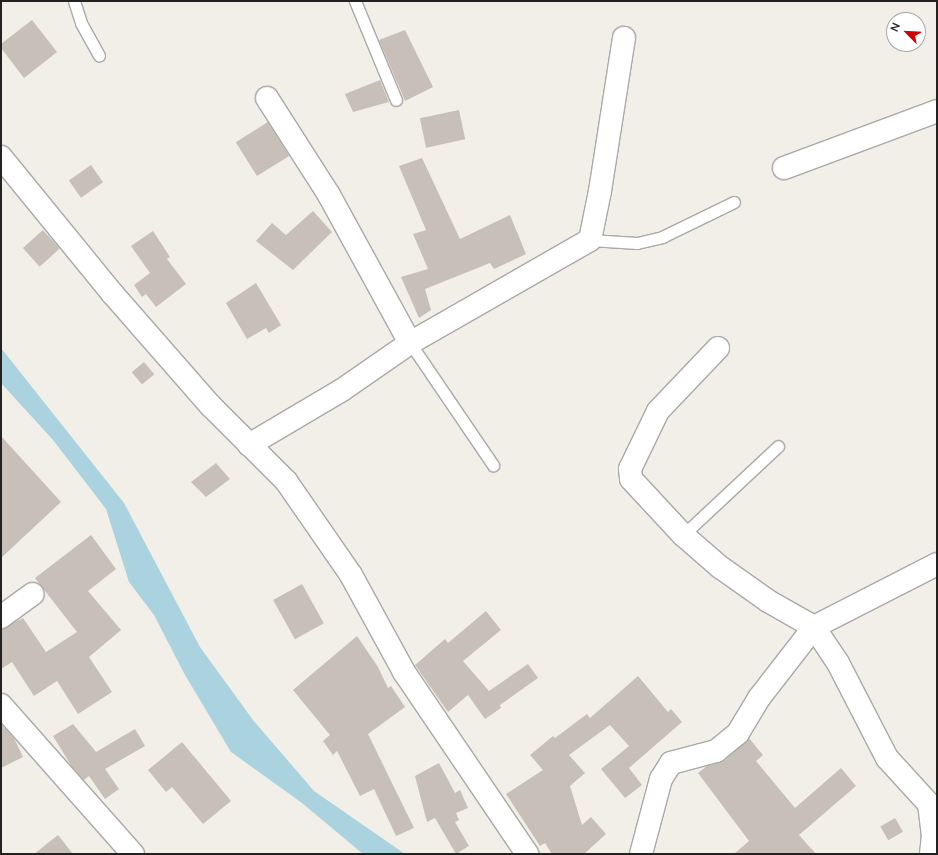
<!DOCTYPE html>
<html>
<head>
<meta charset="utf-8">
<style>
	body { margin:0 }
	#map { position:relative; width:938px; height:855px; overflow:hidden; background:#f2efe9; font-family:"Nunito Sans",sans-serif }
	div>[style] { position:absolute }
	.water>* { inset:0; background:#aad3df }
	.building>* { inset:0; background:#c7bfb8; transform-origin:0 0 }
	.roads { filter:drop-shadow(1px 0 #a9a9a9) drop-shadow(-1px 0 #a9a9a9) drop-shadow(0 1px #a9a9a9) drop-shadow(0 -1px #a9a9a9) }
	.service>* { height:11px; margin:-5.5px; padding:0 5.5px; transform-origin:5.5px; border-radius:5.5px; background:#fff }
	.minor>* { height:22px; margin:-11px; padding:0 11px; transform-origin:11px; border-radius:11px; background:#fff }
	span { translate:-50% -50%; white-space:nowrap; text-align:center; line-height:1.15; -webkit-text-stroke:3px #fff; paint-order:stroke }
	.frame { position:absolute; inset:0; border:2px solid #222; pointer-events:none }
	.north { position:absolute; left:886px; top:12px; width:40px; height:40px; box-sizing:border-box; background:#fff; border:1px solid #a7a7a7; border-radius:50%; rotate:294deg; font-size:11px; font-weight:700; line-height:16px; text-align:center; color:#222 }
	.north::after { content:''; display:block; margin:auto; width:14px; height:18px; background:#d40000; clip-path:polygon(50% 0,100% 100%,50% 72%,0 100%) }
</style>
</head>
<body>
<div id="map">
	<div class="water">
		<i style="clip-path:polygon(1px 348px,124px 503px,200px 647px,253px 720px,314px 791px,405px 854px,363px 854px,302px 803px,231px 752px,185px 675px,154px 615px,129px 582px,106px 509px,53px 440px,1px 383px)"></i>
	</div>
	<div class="building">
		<i style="clip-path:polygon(32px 20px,57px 52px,24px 78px,1px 48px,1px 44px)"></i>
		<i style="clip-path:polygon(405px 30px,433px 87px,405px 101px,379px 40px)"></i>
		<i style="clip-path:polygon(380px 80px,389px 102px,353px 112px,345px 94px)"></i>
		<i style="left:459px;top:110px;width:30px;height:40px;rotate:78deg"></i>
		<i style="left:268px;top:122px;width:40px;height:38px;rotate:58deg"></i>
		<i style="clip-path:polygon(422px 158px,460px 239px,510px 215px,526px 254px,494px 269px,490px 263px,425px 289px,431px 310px,419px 318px,401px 277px,428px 269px,413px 234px,426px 230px,399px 166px)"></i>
		<i style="left:91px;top:165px;width:21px;height:27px;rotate:55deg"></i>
		<i style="clip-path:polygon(313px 211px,332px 232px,293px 270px,256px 241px,272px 223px,286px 235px)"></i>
		<i style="left:43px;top:230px;width:25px;height:27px;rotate:48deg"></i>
		<i style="clip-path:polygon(153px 231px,170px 257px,167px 259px,186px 284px,156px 307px,146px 294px,142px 297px,134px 285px,150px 273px,131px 246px)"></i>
		<i style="clip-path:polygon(256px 283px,281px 325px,269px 333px,266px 328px,247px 339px,226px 303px)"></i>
		<i style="left:144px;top:362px;width:16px;height:16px;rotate:50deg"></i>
		<i style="clip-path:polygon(1px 436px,61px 502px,1px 558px)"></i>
		<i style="clip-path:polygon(216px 463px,230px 479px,206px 497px,191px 482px)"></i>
		<i style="clip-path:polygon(91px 535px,116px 569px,88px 591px,121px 630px,89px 657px,112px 692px,78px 714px,57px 681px,34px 696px,12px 662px,1px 669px,1px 629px,23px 618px,46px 652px,77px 632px,35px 578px)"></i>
		<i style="left:302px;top:584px;width:45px;height:33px;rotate:61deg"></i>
		<i style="clip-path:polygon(486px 611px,501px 630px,463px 661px,489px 691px,528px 664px,538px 678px,500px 705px,501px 708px,485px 719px,468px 695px,448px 712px,415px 665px,445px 639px,448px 643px)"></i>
		<i style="clip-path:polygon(357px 636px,378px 667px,388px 688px,391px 686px,405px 707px,368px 734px,414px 828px,396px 836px,374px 789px,360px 796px,337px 751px,333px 755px,323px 741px,330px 735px,293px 690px)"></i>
		<i style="clip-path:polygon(638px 676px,668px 712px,671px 709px,682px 722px,629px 768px,642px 785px,625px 798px,601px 769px,629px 746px,610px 725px,569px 755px,585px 773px,570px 786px,582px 825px,591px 817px,606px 834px,584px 854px,552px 854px,545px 843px,540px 846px,506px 794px,543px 770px,530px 755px,553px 736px,555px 738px,587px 714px,590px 718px)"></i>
		<i style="clip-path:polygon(1px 724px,14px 738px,23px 757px,1px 768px)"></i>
		<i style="clip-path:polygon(73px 724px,96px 752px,135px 729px,145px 746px,105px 769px,119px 789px,105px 799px,89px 776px,84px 780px,72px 767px,53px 736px)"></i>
		<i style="clip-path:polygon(749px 738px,763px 755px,756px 761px,795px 808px,841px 768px,856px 786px,799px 835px,816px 854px,734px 854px,749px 841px,698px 773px,707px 766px,724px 761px)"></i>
		<i style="clip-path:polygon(182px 742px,231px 801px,203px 824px,172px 787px,166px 792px,148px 770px)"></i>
		<i style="clip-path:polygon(439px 763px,455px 793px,460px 790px,468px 808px,456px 813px,459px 820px,455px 822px,469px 846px,456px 854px,435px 818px,427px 822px,415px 776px)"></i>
		<i style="left:895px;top:818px;width:16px;height:17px;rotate:60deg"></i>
		<i style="clip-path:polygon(58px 835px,73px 854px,34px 854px)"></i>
	</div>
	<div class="roads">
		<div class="service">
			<i style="left:74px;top:1px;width:23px;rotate:72deg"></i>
			<i style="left:81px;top:23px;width:37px;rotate:61deg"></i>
			<i style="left:355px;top:1px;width:107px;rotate:67.5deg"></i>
			<i style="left:590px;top:240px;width:47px;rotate:3.7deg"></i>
			<i style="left:637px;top:243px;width:26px;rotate:-13deg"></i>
			<i style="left:662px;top:237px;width:80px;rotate:-25.9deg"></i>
			<i style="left:410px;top:343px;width:148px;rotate:55.8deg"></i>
			<i style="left:683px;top:535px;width:130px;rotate:-43.1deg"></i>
		</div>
		<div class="minor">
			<i style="left:267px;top:98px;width:115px;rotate:57.4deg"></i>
			<i style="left:329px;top:195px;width:169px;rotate:61.3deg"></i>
			<i style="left:1px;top:157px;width:176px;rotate:50.8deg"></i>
			<i style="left:112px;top:293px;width:150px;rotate:48.8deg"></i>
			<i style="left:211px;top:406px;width:106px;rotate:45deg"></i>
			<i style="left:286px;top:481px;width:114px;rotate:55.3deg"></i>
			<i style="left:351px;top:575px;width:111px;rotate:61.3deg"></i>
			<i style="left:404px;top:672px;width:220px;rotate:55.9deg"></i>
			<i style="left:784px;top:168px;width:163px;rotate:-20.4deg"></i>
			<i style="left:718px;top:348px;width:87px;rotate:133.6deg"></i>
			<i style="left:658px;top:411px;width:64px;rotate:115.8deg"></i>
			<i style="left:630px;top:469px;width:10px;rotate:84deg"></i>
			<i style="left:631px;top:479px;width:76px;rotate:47.1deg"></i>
			<i style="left:683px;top:535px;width:49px;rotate:40.9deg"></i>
			<i style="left:720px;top:567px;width:59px;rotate:35.3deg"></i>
			<i style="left:768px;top:601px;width:53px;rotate:29.5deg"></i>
			<i style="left:814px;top:627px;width:43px;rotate:56.3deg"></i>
			<i style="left:838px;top:663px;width:107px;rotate:62.7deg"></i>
			<i style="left:887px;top:758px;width:62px;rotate:47.6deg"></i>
			<i style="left:929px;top:804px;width:31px;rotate:83deg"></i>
			<i style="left:933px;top:835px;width:19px;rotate:96deg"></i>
			<i style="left:249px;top:445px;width:108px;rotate:-30.6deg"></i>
			<i style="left:342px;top:390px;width:83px;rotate:-34.7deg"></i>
			<i style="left:410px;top:343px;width:207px;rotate:-29.8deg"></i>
			<i style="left:590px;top:240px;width:50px;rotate:-78.5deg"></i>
			<i style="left:600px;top:191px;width:155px;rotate:-81.1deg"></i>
			<i style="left:1px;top:617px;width:39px;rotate:-36deg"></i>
			<i style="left:1px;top:705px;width:199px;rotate:48.5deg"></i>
			<i style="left:641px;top:854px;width:78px;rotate:-75.1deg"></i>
			<i style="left:661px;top:779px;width:19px;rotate:-58deg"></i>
			<i style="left:671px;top:763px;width:47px;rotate:-14.9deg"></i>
			<i style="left:716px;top:751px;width:28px;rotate:-39deg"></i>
			<i style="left:738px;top:733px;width:41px;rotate:-59deg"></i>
			<i style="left:759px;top:698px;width:90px;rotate:-52.2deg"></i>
			<i style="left:814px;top:627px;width:138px;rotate:-27.1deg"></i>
		</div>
	</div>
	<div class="frame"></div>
	<div class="north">N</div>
</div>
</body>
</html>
